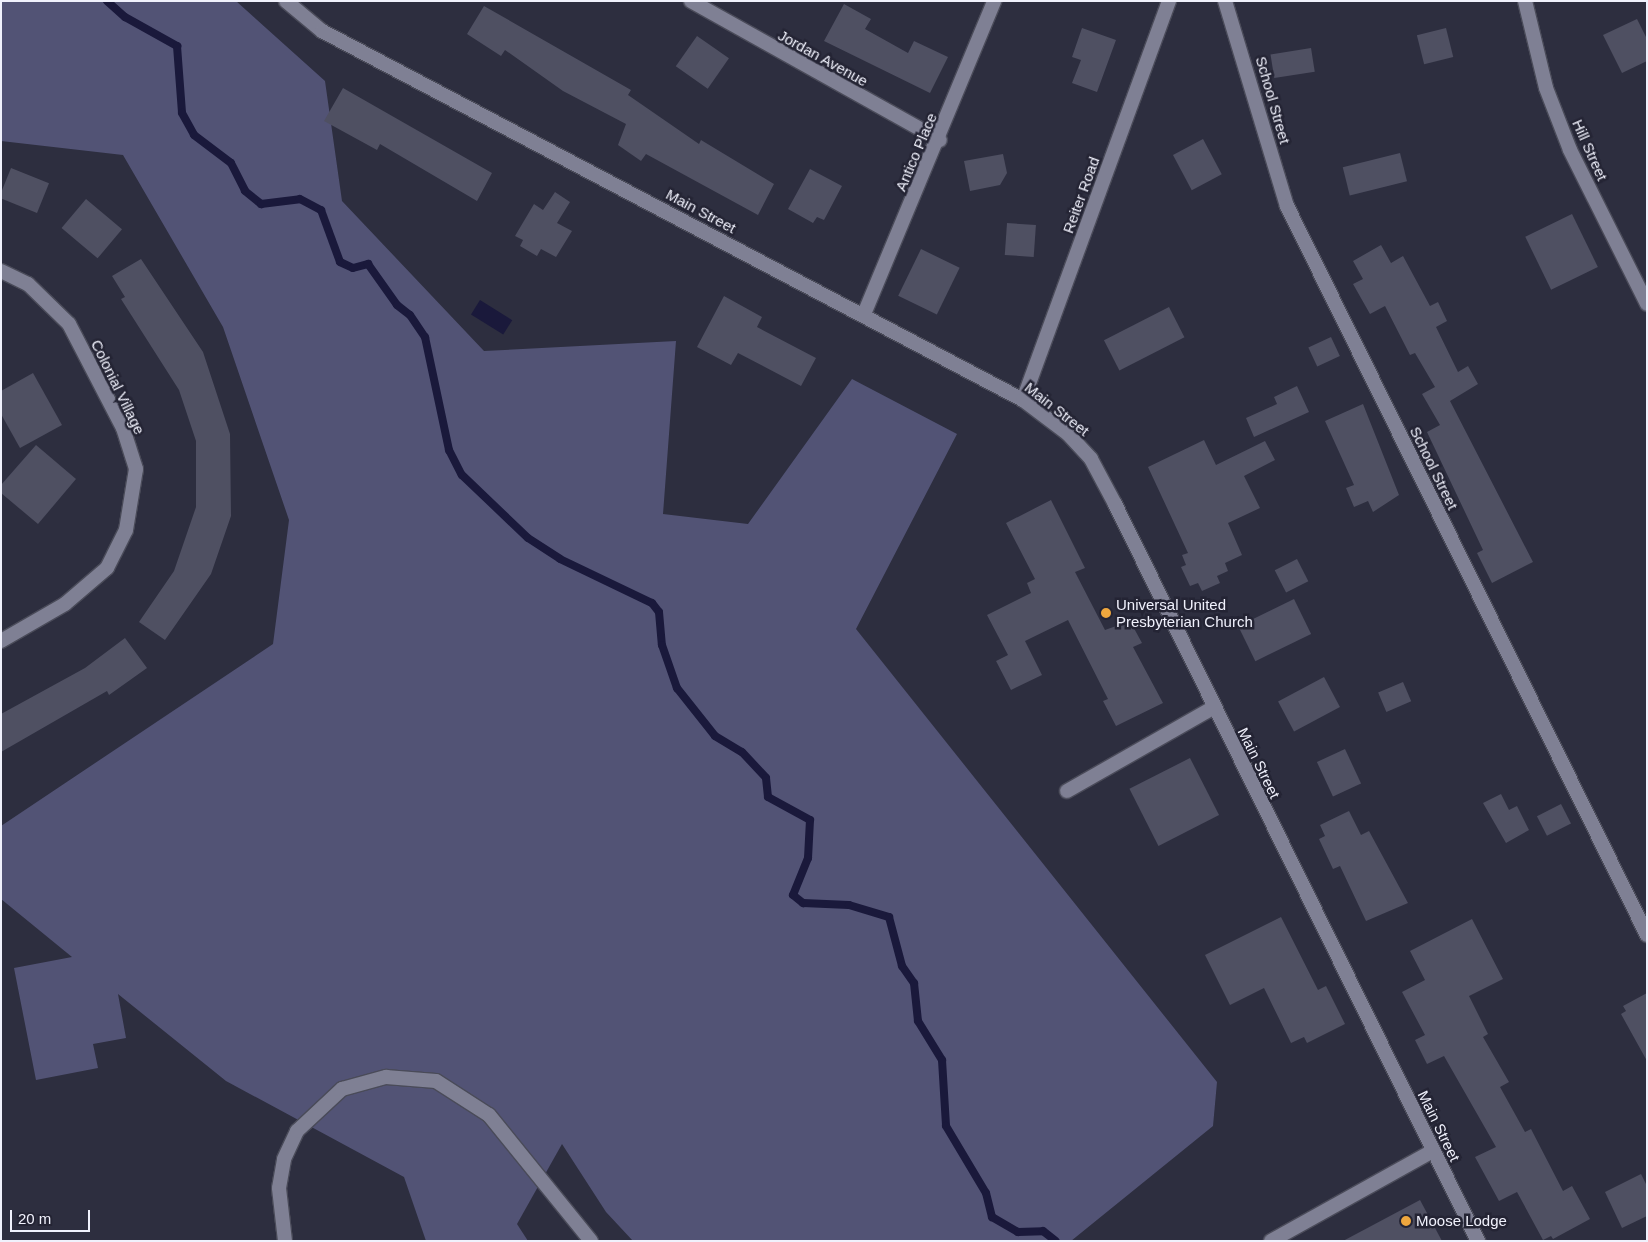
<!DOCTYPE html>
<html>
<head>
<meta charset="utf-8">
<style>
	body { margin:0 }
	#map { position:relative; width:1648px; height:1242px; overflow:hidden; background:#2d2e3f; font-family:Helvetica,sans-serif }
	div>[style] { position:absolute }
	.green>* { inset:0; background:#525375 }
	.water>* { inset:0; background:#1a193b; transform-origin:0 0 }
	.stream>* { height:8px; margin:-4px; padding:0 4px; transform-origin:4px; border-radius:4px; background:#1a193b }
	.building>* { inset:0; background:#4f5062; transform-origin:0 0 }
	.roads { filter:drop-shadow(1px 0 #4a4b59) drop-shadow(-1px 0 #4a4b59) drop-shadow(0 1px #4a4b59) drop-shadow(0 -1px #4a4b59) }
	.service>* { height:14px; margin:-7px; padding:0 7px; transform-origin:7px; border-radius:7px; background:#7f8094 }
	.minor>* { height:14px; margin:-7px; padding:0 7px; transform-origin:7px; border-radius:7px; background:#7f8094 }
	.tertiary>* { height:14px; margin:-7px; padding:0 7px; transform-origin:7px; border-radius:7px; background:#7f8094 }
	.dots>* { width:14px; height:14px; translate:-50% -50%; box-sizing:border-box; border:2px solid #242434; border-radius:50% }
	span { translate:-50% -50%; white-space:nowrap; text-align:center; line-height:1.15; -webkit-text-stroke:5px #242434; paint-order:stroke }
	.street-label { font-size:15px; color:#f0f1fc }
	.poi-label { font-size:15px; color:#f0f1fc }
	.left { translate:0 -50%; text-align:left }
	.frame { position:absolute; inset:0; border:2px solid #f0f1fc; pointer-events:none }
	.scale { position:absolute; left:10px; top:1210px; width:80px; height:22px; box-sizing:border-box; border:2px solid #f0f1fc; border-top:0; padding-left:6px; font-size:15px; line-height:18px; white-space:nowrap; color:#f0f1fc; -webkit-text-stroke:4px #242434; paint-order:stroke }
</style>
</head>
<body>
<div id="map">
	<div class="green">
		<i style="clip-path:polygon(1px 1px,236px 1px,325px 81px,342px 201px,484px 351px,676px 341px,663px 514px,748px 524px,852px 379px,957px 434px,856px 629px,1217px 1082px,1213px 1126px,1071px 1241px,633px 1241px,606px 1212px,562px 1144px,517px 1224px,528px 1241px,426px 1241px,404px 1177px,226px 1081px,118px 994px,126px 1038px,93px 1044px,98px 1068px,36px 1080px,14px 968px,72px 957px,1px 899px,1px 826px,273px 644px,289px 520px,223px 327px,123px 155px,1px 141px)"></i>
	</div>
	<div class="water">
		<i style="left:480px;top:300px;width:38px;height:17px;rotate:32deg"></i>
	</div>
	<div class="stream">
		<i style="left:107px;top:1px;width:24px;rotate:42deg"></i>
		<i style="left:125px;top:17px;width:60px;rotate:29.1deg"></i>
		<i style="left:177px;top:46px;width:67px;rotate:85.7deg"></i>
		<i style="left:182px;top:113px;width:25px;rotate:61deg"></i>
		<i style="left:194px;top:135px;width:46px;rotate:37.1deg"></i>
		<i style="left:231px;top:163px;width:31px;rotate:63deg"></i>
		<i style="left:245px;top:191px;width:21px;rotate:39deg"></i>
		<i style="left:261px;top:204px;width:39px;rotate:-7deg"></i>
		<i style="left:300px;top:199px;width:24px;rotate:28deg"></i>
		<i style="left:321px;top:210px;width:55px;rotate:69.9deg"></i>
		<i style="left:340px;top:262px;width:14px;rotate:25deg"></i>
		<i style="left:353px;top:268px;width:16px;rotate:-15deg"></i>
		<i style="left:368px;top:264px;width:50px;rotate:54.7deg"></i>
		<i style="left:397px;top:305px;width:16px;rotate:38deg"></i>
		<i style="left:410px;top:315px;width:27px;rotate:56deg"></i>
		<i style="left:425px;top:337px;width:116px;rotate:78deg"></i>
		<i style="left:449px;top:450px;width:28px;rotate:63deg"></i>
		<i style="left:462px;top:475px;width:91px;rotate:43.7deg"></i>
		<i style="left:528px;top:538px;width:38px;rotate:33deg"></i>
		<i style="left:560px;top:559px;width:102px;rotate:25.6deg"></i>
		<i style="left:652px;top:603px;width:11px;rotate:52deg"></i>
		<i style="left:659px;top:612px;width:33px;rotate:85deg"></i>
		<i style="left:662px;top:645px;width:46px;rotate:70.8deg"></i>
		<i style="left:677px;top:688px;width:61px;rotate:51.6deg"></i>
		<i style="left:715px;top:736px;width:31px;rotate:31deg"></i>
		<i style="left:742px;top:752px;width:35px;rotate:47deg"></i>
		<i style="left:766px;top:778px;width:19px;rotate:84deg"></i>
		<i style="left:768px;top:797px;width:48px;rotate:28.7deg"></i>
		<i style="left:810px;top:820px;width:38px;rotate:93deg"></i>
		<i style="left:808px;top:858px;width:40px;rotate:112deg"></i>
		<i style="left:793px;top:895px;width:13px;rotate:39deg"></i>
		<i style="left:803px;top:903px;width:46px;rotate:2.5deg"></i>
		<i style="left:849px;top:905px;width:42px;rotate:16.7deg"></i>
		<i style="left:889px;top:917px;width:51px;rotate:75.1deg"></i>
		<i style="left:902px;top:966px;width:21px;rotate:55deg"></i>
		<i style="left:914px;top:983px;width:38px;rotate:84deg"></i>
		<i style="left:918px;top:1021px;width:46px;rotate:58.4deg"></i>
		<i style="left:942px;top:1060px;width:66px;rotate:86.5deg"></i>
		<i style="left:946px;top:1126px;width:78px;rotate:59.2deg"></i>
		<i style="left:986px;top:1193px;width:25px;rotate:76deg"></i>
		<i style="left:992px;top:1217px;width:30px;rotate:30deg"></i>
		<i style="left:1018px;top:1232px;width:25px;rotate:-2deg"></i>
		<i style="left:1043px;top:1231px;width:16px;rotate:38deg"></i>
	</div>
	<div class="building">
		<i style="clip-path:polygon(844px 4px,871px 19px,865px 29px,908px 53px,914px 41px,948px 57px,930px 93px,824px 41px)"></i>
		<i style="clip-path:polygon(484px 6px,631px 90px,628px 95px,699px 144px,701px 140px,774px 184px,758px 215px,646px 154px,641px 161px,618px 145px,626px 124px,563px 91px,505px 50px,501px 56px,467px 34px)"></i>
		<i style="clip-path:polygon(1637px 19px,1647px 39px,1647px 61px,1622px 73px,1603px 35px)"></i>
		<i style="clip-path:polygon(1082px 28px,1116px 40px,1097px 92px,1072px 83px,1081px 60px,1072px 57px)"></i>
		<i style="left:1446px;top:28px;width:30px;height:30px;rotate:76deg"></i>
		<i style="left:697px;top:36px;width:39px;height:37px;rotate:35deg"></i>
		<i style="left:1311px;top:48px;width:24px;height:41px;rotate:81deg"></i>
		<i style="clip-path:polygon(343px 88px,492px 173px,477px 201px,380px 144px,377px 150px,324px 121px)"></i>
		<i style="left:1203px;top:139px;width:40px;height:34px;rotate:62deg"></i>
		<i style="left:1400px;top:153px;width:29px;height:59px;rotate:76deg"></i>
		<i style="clip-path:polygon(1003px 154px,1007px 173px,1000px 185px,970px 191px,964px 161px)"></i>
		<i style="left:11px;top:168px;width:41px;height:32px;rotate:22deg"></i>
		<i style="clip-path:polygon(810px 169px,842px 186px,824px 220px,817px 217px,813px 223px,788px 209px)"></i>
		<i style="clip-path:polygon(555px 192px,570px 202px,557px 223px,572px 231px,556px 257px,541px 249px,537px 256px,520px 246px,523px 240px,515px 236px,534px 204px,543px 210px)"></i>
		<i style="left:86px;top:199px;width:47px;height:38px;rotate:40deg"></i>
		<i style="left:1572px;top:214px;width:59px;height:52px;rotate:64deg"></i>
		<i style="left:1007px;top:223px;width:29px;height:32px;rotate:4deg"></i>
		<i style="clip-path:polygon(1381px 245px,1391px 263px,1403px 256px,1430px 306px,1438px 302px,1447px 321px,1436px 327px,1458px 372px,1468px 366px,1478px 384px,1450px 401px,1533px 562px,1492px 583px,1477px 553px,1483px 550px,1427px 432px,1440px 425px,1422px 394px,1435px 387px,1415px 353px,1410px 355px,1385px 306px,1370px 314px,1353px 284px,1363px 279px,1353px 261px)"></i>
		<i style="left:921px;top:249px;width:43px;height:52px;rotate:26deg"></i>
		<i style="clip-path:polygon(141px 259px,203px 352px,230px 434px,231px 516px,211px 574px,165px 640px,139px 622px,174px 571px,196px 507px,196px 441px,179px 390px,121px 299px,125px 297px,112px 276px)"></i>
		<i style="clip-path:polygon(724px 296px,762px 317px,757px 327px,816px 358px,801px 386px,738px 353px,731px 365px,697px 347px)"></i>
		<i style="left:1169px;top:307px;width:34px;height:73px;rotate:63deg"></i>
		<i style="left:1331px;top:337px;width:21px;height:25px;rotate:65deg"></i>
		<i style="clip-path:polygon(33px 373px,62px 425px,20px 448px,1px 414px,1px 391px)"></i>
		<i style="clip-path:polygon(1297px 386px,1309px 412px,1254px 437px,1246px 418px,1277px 404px,1274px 397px)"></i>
		<i style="clip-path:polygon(1363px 404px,1399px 495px,1373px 512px,1368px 501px,1354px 507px,1346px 488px,1354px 485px,1325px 421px)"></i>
		<i style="clip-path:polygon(1204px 440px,1216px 465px,1265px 441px,1275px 460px,1244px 476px,1260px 508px,1228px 523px,1242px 555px,1225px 563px,1228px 571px,1217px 576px,1220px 583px,1202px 591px,1198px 583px,1190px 586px,1181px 567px,1186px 565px,1182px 555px,1188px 553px,1148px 467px)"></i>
		<i style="clip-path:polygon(36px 445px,76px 479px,38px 524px,1px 493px,1px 485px)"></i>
		<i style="clip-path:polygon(1051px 500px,1085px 568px,1075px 572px,1105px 630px,1130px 621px,1142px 643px,1133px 647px,1163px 703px,1116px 726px,1103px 701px,1108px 699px,1068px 620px,1025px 641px,1042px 675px,1011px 690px,996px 661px,1008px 655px,987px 615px,1031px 593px,1027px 583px,1035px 579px,1006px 523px)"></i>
		<i style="left:1297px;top:559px;width:25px;height:25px;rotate:63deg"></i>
		<i style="left:1294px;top:599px;width:39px;height:62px;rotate:64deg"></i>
		<i style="clip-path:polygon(125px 638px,147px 668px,109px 695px,107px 691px,1px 752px,1px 714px,85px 668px)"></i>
		<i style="left:1324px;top:677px;width:34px;height:52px;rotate:62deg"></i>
		<i style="left:1403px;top:682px;width:21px;height:27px;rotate:67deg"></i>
		<i style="left:1345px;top:749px;width:38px;height:31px;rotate:65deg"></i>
		<i style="left:1190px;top:758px;width:64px;height:68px;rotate:63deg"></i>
		<i style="clip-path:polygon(1501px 794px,1509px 810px,1517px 806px,1529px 830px,1506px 843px,1483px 803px)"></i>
		<i style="left:1561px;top:804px;width:22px;height:27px;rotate:63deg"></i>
		<i style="clip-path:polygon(1349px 811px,1361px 835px,1369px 831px,1408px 903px,1366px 921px,1340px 866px,1333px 869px,1319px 839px,1325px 836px,1320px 825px)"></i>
		<i style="clip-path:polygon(1281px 917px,1318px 990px,1326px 986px,1345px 1024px,1307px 1043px,1304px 1037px,1291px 1043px,1264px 988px,1230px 1005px,1205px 955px)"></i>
		<i style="clip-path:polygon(1472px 919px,1503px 979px,1469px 996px,1488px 1034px,1483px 1037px,1509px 1082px,1500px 1087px,1525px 1132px,1531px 1129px,1563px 1191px,1572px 1186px,1590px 1219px,1553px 1239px,1551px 1236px,1543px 1240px,1517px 1192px,1499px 1201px,1475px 1157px,1496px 1147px,1444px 1056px,1427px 1064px,1415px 1040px,1425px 1035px,1402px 992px,1425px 980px,1410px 951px)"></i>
		<i style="clip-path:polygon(1647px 993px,1647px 1061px,1621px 1014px,1626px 1011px,1623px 1006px)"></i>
		<i style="clip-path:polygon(1641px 1174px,1647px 1186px,1647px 1216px,1622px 1228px,1605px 1192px)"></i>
		<i style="clip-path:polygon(1420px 1200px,1442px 1241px,1343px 1241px)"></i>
	</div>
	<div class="roads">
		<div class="service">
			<i style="left:1067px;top:791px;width:169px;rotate:-29.7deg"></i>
			<i style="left:285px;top:1241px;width:53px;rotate:-96.5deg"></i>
			<i style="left:279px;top:1188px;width:29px;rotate:-80deg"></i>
			<i style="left:284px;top:1159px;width:31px;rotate:-65deg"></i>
			<i style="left:297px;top:1131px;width:62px;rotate:-43deg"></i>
			<i style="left:342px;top:1089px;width:46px;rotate:-15.3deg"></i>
			<i style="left:386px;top:1077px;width:50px;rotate:4.6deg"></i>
			<i style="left:436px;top:1081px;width:63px;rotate:32.7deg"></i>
			<i style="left:489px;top:1115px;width:162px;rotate:51deg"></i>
			<i style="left:1271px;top:1241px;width:185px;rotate:-29.1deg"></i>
		</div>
		<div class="minor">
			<i style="left:691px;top:1px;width:285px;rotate:29.2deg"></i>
			<i style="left:1225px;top:1px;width:214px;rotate:73.2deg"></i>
			<i style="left:1287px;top:206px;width:813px;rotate:63.72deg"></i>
			<i style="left:1525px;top:1px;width:89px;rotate:76.4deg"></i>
			<i style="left:1546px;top:88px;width:66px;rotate:68.8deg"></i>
			<i style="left:1570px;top:150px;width:172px;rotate:63.4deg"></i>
			<i style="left:1px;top:271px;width:30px;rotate:26deg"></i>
			<i style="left:28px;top:284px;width:57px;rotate:44.3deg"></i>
			<i style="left:69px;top:324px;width:117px;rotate:62.6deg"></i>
			<i style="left:123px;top:428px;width:43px;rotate:72.4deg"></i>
			<i style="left:136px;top:469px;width:62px;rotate:99.3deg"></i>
			<i style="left:126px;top:530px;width:42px;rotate:116.6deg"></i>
			<i style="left:107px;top:568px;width:55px;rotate:139.4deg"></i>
			<i style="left:65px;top:604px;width:74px;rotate:150deg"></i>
			<i style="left:864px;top:314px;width:339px;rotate:-67.4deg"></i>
			<i style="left:1023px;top:400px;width:425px;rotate:-69.9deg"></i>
		</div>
		<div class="tertiary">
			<i style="left:286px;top:1px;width:47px;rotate:39.8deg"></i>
			<i style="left:322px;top:31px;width:792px;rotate:27.76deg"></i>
			<i style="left:1023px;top:400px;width:56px;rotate:37.1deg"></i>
			<i style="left:1068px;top:434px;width:34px;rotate:47deg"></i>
			<i style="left:1091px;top:459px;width:51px;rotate:61.9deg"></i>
			<i style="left:1115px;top:504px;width:822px;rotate:63.78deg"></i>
		</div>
	</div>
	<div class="dots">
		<i style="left:1106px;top:613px;background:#efa73e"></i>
		<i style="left:1406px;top:1221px;background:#efa73e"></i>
	</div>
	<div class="street-label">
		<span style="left:823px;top:58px;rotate:29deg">Jordan Avenue</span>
		<span style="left:1273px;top:100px;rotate:74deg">School Street</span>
		<span style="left:1590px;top:150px;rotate:66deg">Hill Street</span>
		<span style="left:916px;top:152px;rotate:-67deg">Antico Place</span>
		<span style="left:1081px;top:195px;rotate:-70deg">Reiter Road</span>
		<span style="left:701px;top:211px;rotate:28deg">Main Street</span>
		<span style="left:118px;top:387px;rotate:64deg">Colonial Village</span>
		<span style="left:1057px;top:409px;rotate:38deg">Main Street</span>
		<span style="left:1434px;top:468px;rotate:64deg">School Street</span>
		<span style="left:1259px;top:763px;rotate:64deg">Main Street</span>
		<span style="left:1439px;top:1126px;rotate:64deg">Main Street</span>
	</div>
	<div class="poi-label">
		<span class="left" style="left:1116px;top:613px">Universal United<br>Presbyterian Church</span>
		<span class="left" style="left:1416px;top:1221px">Moose Lodge</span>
	</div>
	<div class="frame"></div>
	<div class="scale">20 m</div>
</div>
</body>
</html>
